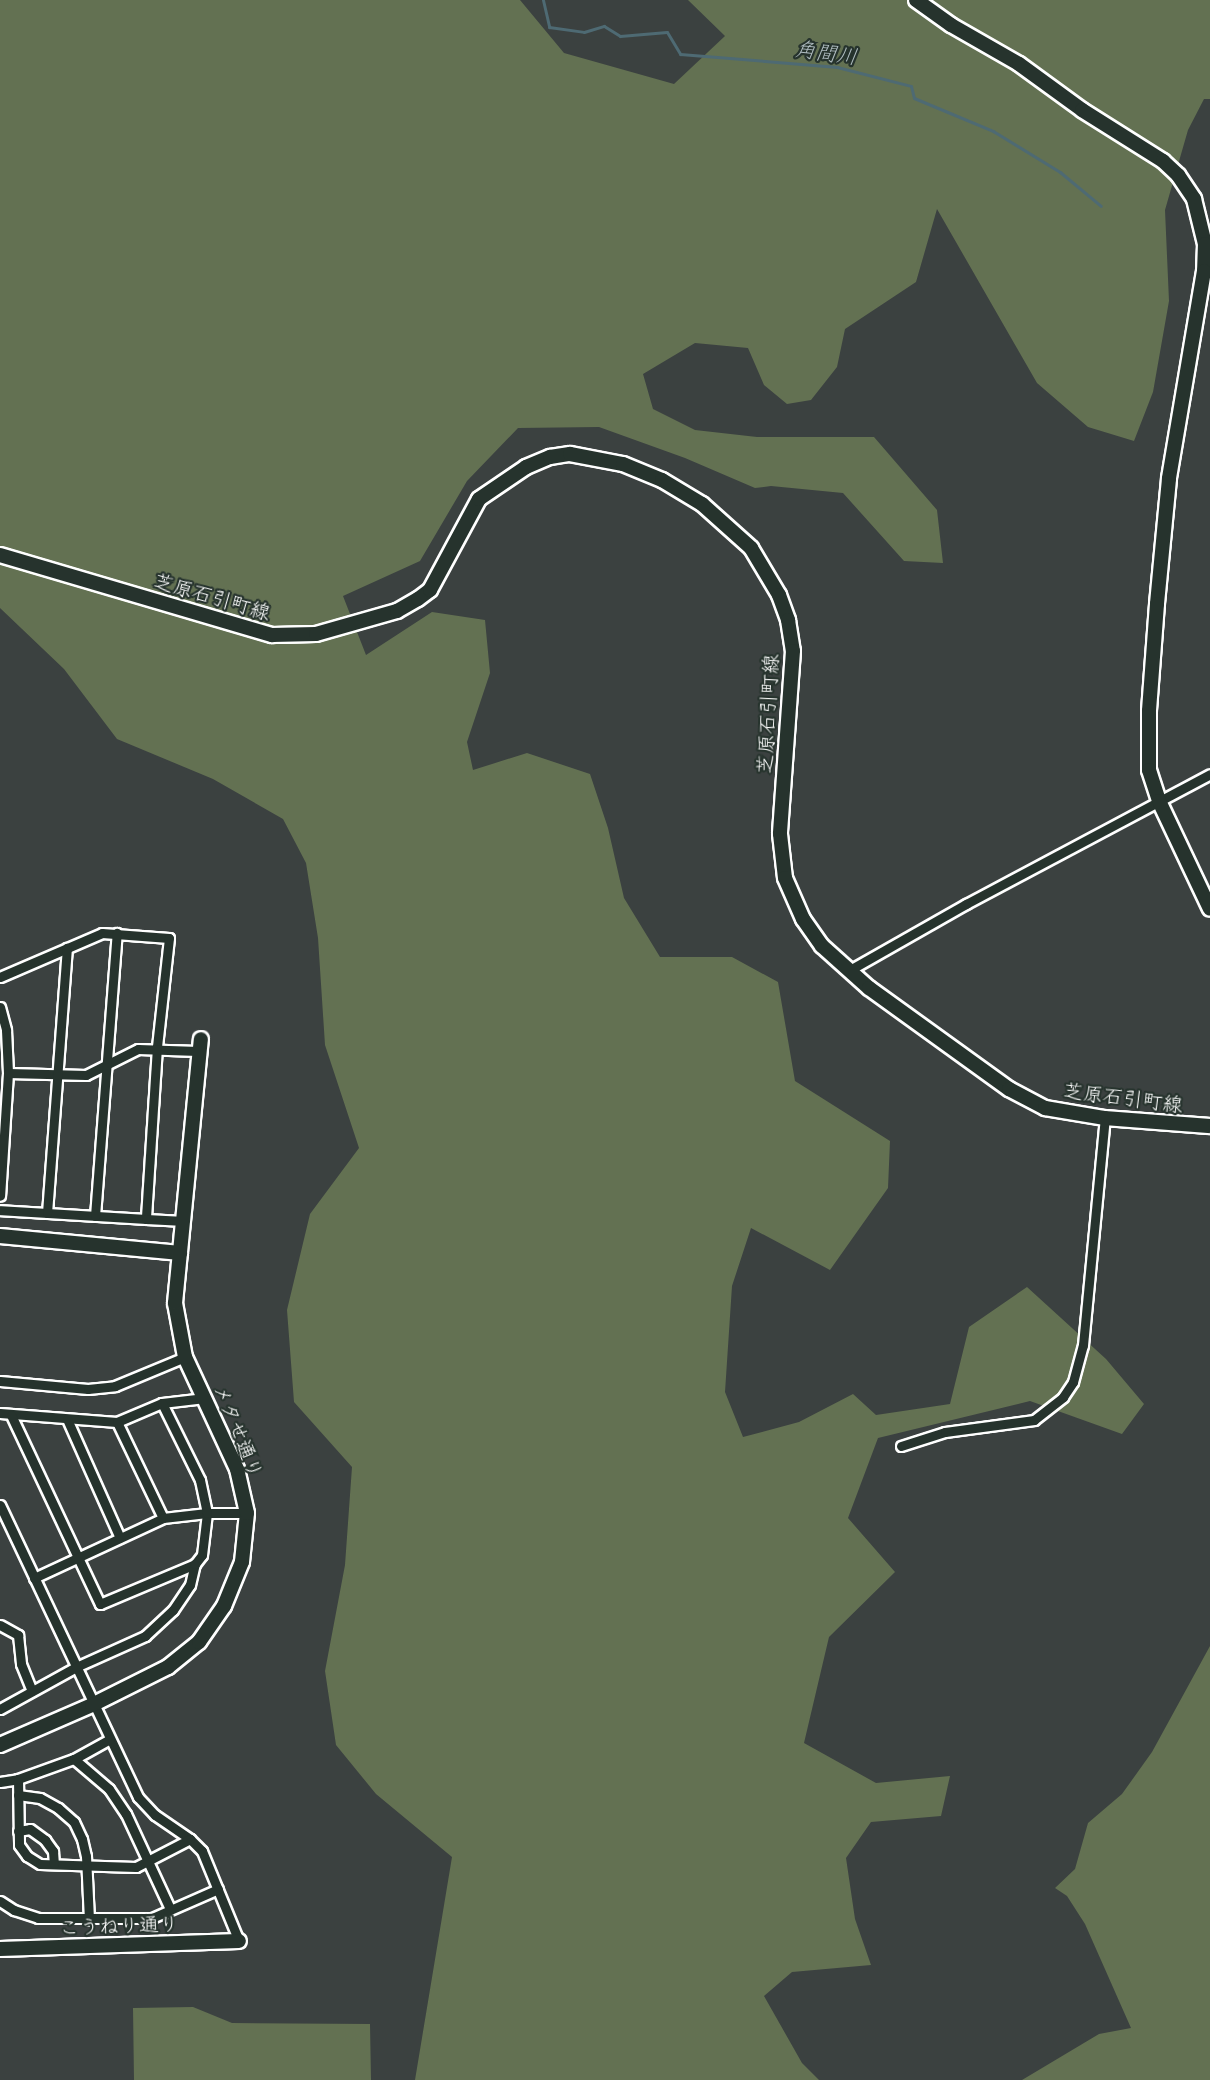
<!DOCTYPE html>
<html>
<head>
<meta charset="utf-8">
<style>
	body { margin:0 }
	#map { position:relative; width:1210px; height:2080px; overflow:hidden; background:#3b4140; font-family:Sriracha,"Klee One",sans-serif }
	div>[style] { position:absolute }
	.green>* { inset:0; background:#637152 }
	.stream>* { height:3px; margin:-1.5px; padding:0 1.5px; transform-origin:1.5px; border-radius:1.5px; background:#4e6a73 }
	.roads { filter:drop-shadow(2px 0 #fff) drop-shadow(-2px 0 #fff) drop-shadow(0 2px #fff) drop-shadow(0 -2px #fff) }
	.street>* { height:9px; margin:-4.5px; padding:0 4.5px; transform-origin:4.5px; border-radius:4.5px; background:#26332d }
	.secondary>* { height:14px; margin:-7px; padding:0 7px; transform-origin:7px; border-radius:7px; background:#26332d }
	span { translate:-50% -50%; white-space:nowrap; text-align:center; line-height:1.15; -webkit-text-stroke:4.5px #26332d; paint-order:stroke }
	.street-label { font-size:20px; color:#fff }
	.water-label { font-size:21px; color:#afbcc0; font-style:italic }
</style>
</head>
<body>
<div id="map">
	<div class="green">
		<i style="clip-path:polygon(0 0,520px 0,564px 53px,674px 84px,725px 36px,688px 0,1210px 0,1210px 99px,1204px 99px,1188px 130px,1165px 210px,1169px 301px,1153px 392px,1134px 441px,1088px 427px,1037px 383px,937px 209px,916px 282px,845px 329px,837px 367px,811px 400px,787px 404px,764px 385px,748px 348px,695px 343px,643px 374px,653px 409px,695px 430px,757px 437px,874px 437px,937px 510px,943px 563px,904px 561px,843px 493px,771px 486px,755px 488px,685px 458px,599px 427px,518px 428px,467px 481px,420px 561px,343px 596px,366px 655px,432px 612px,485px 620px,490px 673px,467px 742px,473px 770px,527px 753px,590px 774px,608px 828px,624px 898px,660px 957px,732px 957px,778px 982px,795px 1081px,890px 1141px,888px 1188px,830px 1270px,751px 1228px,732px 1286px,725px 1392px,743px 1437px,799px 1422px,853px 1394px,876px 1415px,950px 1404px,969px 1327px,1027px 1287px,1106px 1359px,1144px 1404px,1122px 1434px,1030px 1401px,878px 1438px,848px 1518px,895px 1572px,829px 1637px,804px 1743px,876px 1783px,950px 1776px,941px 1816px,871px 1822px,846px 1858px,855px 1919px,871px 1965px,792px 1972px,764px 1996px,802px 2063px,819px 2080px,415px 2080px,452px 1857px,376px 1794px,336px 1745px,325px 1671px,345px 1565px,352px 1467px,294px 1402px,287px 1310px,310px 1214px,359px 1148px,325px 1045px,318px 938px,306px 863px,283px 819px,213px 779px,117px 739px,64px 669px,0 608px)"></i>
		<i style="clip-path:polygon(1210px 1646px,1210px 2080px,1022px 2080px,1099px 2034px,1131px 2028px,1085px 1924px,1067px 1896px,1055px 1888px,1075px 1869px,1088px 1823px,1122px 1794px,1152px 1752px)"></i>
		<i style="clip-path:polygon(193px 2007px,232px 2023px,370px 2024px,371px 2080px,134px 2080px,133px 2008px)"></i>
	</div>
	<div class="stream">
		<i style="left:543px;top:0;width:28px;rotate:77deg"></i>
		<i style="left:549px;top:27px;width:35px;rotate:8deg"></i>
		<i style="left:584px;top:32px;width:21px;rotate:-17deg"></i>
		<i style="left:604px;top:26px;width:19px;rotate:32deg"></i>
		<i style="left:620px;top:36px;width:47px;rotate:-4.9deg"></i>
		<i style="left:667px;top:32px;width:26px;rotate:59deg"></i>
		<i style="left:680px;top:54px;width:158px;rotate:4.7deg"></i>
		<i style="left:837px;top:67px;width:76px;rotate:14.4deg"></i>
		<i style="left:911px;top:86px;width:12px;rotate:76deg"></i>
		<i style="left:914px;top:98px;width:86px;rotate:22.7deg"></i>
		<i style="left:993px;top:131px;width:79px;rotate:31.5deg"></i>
		<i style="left:1060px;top:172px;width:53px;rotate:39.7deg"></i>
	</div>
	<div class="roads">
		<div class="street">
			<i style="left:848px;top:971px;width:136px;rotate:-29.6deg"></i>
			<i style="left:966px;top:904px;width:276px;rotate:-28deg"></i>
			<i style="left:0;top:977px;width:111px;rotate:-23.3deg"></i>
			<i style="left:102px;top:933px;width:67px;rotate:4.3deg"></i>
			<i style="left:169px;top:938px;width:110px;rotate:96.3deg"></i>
			<i style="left:157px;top:1047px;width:172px;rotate:93.7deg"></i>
			<i style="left:146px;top:1219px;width:146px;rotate:-176.5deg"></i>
			<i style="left:0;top:1007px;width:24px;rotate:75deg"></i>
			<i style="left:6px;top:1030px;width:43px;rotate:87.3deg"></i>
			<i style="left:8px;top:1073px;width:123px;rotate:93.7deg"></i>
			<i style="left:8px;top:1073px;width:78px;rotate:1.5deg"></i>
			<i style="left:86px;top:1075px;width:58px;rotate:-26.6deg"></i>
			<i style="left:138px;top:1049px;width:60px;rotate:1.9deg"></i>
			<i style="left:47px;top:1213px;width:266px;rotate:-85.7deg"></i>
			<i style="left:95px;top:1216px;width:284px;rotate:-85.6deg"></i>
			<i style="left:146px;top:1219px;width:38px;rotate:3deg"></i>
			<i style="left:0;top:1381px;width:88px;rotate:5.2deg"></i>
			<i style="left:88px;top:1389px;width:27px;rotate:-6deg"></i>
			<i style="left:115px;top:1386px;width:76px;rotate:-22.5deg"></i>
			<i style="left:0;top:1413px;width:117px;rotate:4.4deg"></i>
			<i style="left:117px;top:1422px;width:49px;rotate:-22.9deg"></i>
			<i style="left:162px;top:1403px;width:43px;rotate:-6.6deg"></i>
			<i style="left:11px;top:1415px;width:209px;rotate:64.8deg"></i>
			<i style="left:100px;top:1604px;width:103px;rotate:-22.8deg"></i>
			<i style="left:67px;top:1419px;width:130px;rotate:66deg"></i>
			<i style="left:117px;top:1422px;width:106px;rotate:64.4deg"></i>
			<i style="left:901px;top:1446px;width:46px;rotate:-17.7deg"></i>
			<i style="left:945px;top:1432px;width:90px;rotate:-7.7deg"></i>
			<i style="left:1034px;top:1420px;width:37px;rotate:-38deg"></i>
			<i style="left:1063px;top:1397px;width:18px;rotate:-56deg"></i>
			<i style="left:1073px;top:1382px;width:38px;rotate:-75deg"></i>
			<i style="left:1083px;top:1345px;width:228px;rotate:-84.5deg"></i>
			<i style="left:0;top:1505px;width:323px;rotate:64.7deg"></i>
			<i style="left:138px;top:1797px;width:25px;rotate:47deg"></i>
			<i style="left:155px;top:1815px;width:42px;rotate:34.4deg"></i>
			<i style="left:190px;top:1839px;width:17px;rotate:45deg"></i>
			<i style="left:202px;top:1851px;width:97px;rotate:67.7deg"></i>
			<i style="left:34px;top:1578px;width:142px;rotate:-24.9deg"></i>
			<i style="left:163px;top:1518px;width:44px;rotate:-6.5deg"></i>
			<i style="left:207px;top:1513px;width:40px"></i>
			<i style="left:0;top:1625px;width:21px;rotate:29deg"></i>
			<i style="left:18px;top:1635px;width:29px;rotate:84deg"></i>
			<i style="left:21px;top:1664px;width:29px;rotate:68deg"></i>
			<i style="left:0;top:1709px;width:87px;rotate:-28.9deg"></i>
			<i style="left:76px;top:1667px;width:76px;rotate:-24.2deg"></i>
			<i style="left:145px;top:1636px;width:38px;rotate:-43deg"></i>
			<i style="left:173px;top:1610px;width:30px;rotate:-56deg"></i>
			<i style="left:190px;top:1585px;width:22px;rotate:-77deg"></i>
			<i style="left:195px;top:1564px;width:11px;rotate:-52deg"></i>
			<i style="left:202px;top:1555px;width:42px;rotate:-83.2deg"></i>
			<i style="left:207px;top:1513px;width:34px;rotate:-102deg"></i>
			<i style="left:200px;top:1480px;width:86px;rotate:-116.3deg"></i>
			<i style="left:74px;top:1759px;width:46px;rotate:40.6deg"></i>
			<i style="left:109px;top:1789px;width:30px;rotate:56deg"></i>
			<i style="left:126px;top:1814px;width:105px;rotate:65.1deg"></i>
			<i style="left:18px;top:1779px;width:66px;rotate:89.1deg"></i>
			<i style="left:19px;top:1845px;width:14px;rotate:54deg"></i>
			<i style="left:27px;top:1856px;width:15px;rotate:32deg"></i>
			<i style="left:40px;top:1864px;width:96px;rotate:1.8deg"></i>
			<i style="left:136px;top:1867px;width:61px;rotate:-27.4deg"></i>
			<i style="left:0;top:1782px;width:18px;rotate:-9deg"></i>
			<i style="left:18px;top:1779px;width:59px;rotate:-19.7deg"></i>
			<i style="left:74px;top:1759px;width:41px;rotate:-29.1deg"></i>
			<i style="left:18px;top:1795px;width:22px;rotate:8deg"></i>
			<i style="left:40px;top:1798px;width:21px;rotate:29deg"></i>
			<i style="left:58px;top:1808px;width:21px;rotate:41deg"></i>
			<i style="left:74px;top:1822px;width:19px;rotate:65deg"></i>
			<i style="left:82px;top:1839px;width:17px;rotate:77deg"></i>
			<i style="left:86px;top:1856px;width:64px;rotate:87.3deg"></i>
			<i style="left:18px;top:1831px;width:12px;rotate:-9deg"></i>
			<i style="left:30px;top:1829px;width:19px;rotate:36deg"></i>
			<i style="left:45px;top:1840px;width:14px;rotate:54deg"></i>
			<i style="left:53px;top:1851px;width:13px;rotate:86deg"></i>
			<i style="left:0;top:1901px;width:17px;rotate:33deg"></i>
			<i style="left:14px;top:1910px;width:25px;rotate:18deg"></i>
			<i style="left:38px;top:1918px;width:114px"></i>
			<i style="left:152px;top:1918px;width:72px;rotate:-23.7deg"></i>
		</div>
		<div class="secondary">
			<i style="left:916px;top:0;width:43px;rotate:35.5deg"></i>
			<i style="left:951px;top:25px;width:78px;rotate:29.8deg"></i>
			<i style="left:1019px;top:64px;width:78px;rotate:36.1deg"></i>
			<i style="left:1082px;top:110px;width:96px;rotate:32.2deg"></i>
			<i style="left:1163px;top:161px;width:21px;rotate:43deg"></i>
			<i style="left:1178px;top:175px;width:29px;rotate:56deg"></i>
			<i style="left:1194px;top:199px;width:46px;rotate:76.3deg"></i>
			<i style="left:1205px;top:244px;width:27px;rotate:92deg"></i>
			<i style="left:1204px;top:271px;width:211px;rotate:99.6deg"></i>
			<i style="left:1169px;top:479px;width:126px;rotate:95.5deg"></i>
			<i style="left:1157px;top:604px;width:107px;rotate:94.3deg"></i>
			<i style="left:1149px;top:711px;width:59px;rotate:90deg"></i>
			<i style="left:1149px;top:770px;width:33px;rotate:72deg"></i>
			<i style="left:1159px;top:801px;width:119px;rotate:64.7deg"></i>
			<i style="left:0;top:555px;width:284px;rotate:16.4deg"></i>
			<i style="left:272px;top:635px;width:44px;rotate:-1.3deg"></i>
			<i style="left:316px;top:634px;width:84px;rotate:-15.9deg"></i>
			<i style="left:397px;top:611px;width:24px;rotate:-30deg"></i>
			<i style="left:418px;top:599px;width:15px;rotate:-37deg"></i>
			<i style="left:430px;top:590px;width:103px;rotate:-61.7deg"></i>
			<i style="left:479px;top:499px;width:57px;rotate:-34.2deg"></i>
			<i style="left:526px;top:467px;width:26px;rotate:-23deg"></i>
			<i style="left:550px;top:457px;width:20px;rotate:-9deg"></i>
			<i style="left:570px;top:454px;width:54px;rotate:10.7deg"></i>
			<i style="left:623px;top:464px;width:42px;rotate:22.3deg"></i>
			<i style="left:662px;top:480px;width:47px;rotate:31deg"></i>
			<i style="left:702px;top:504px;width:66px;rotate:41.9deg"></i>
			<i style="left:751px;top:548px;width:55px;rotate:59.2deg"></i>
			<i style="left:779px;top:595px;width:27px;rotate:70deg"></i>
			<i style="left:788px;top:620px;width:31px;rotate:81deg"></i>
			<i style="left:793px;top:651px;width:183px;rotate:94.1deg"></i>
			<i style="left:780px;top:834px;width:44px;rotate:83.5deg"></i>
			<i style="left:785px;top:878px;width:45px;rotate:66.3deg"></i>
			<i style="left:803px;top:919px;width:33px;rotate:55deg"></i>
			<i style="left:822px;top:946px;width:63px;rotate:41.8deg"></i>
			<i style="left:869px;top:988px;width:173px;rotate:35.8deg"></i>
			<i style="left:1009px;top:1089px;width:41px;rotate:27.8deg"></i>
			<i style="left:1045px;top:1108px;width:61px;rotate:9.5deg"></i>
			<i style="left:1105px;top:1118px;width:105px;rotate:4.4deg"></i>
			<i style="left:0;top:1236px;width:181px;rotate:5.4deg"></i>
			<i style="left:0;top:1745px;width:100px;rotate:-23.5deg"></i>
			<i style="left:92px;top:1705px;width:85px;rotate:-26.6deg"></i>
			<i style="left:168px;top:1667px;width:40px;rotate:-39deg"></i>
			<i style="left:199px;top:1642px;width:44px;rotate:-55.2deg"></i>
			<i style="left:224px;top:1606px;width:48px;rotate:-67.8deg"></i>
			<i style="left:242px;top:1562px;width:49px;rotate:-84.2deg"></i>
			<i style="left:247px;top:1513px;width:45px;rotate:-102.8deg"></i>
			<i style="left:237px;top:1469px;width:123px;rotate:-114.9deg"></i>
			<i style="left:185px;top:1357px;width:55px;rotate:-100.5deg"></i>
			<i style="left:175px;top:1303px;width:265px;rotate:-84.4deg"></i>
			<i style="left:0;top:1949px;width:239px;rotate:-1.9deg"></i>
		</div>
	</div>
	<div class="street-label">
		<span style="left:212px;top:597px;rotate:16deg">芝原石引町線</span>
		<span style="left:768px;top:714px;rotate:-87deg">芝原石引町線</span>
		<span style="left:1123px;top:1098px;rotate:7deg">芝原石引町線</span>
		<span style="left:238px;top:1431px;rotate:68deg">メタせ通り</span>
		<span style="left:119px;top:1926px;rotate:-2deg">こうねり通り</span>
	</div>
	<div class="water-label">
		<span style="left:826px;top:53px;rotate:8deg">角間川</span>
	</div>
</div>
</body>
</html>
